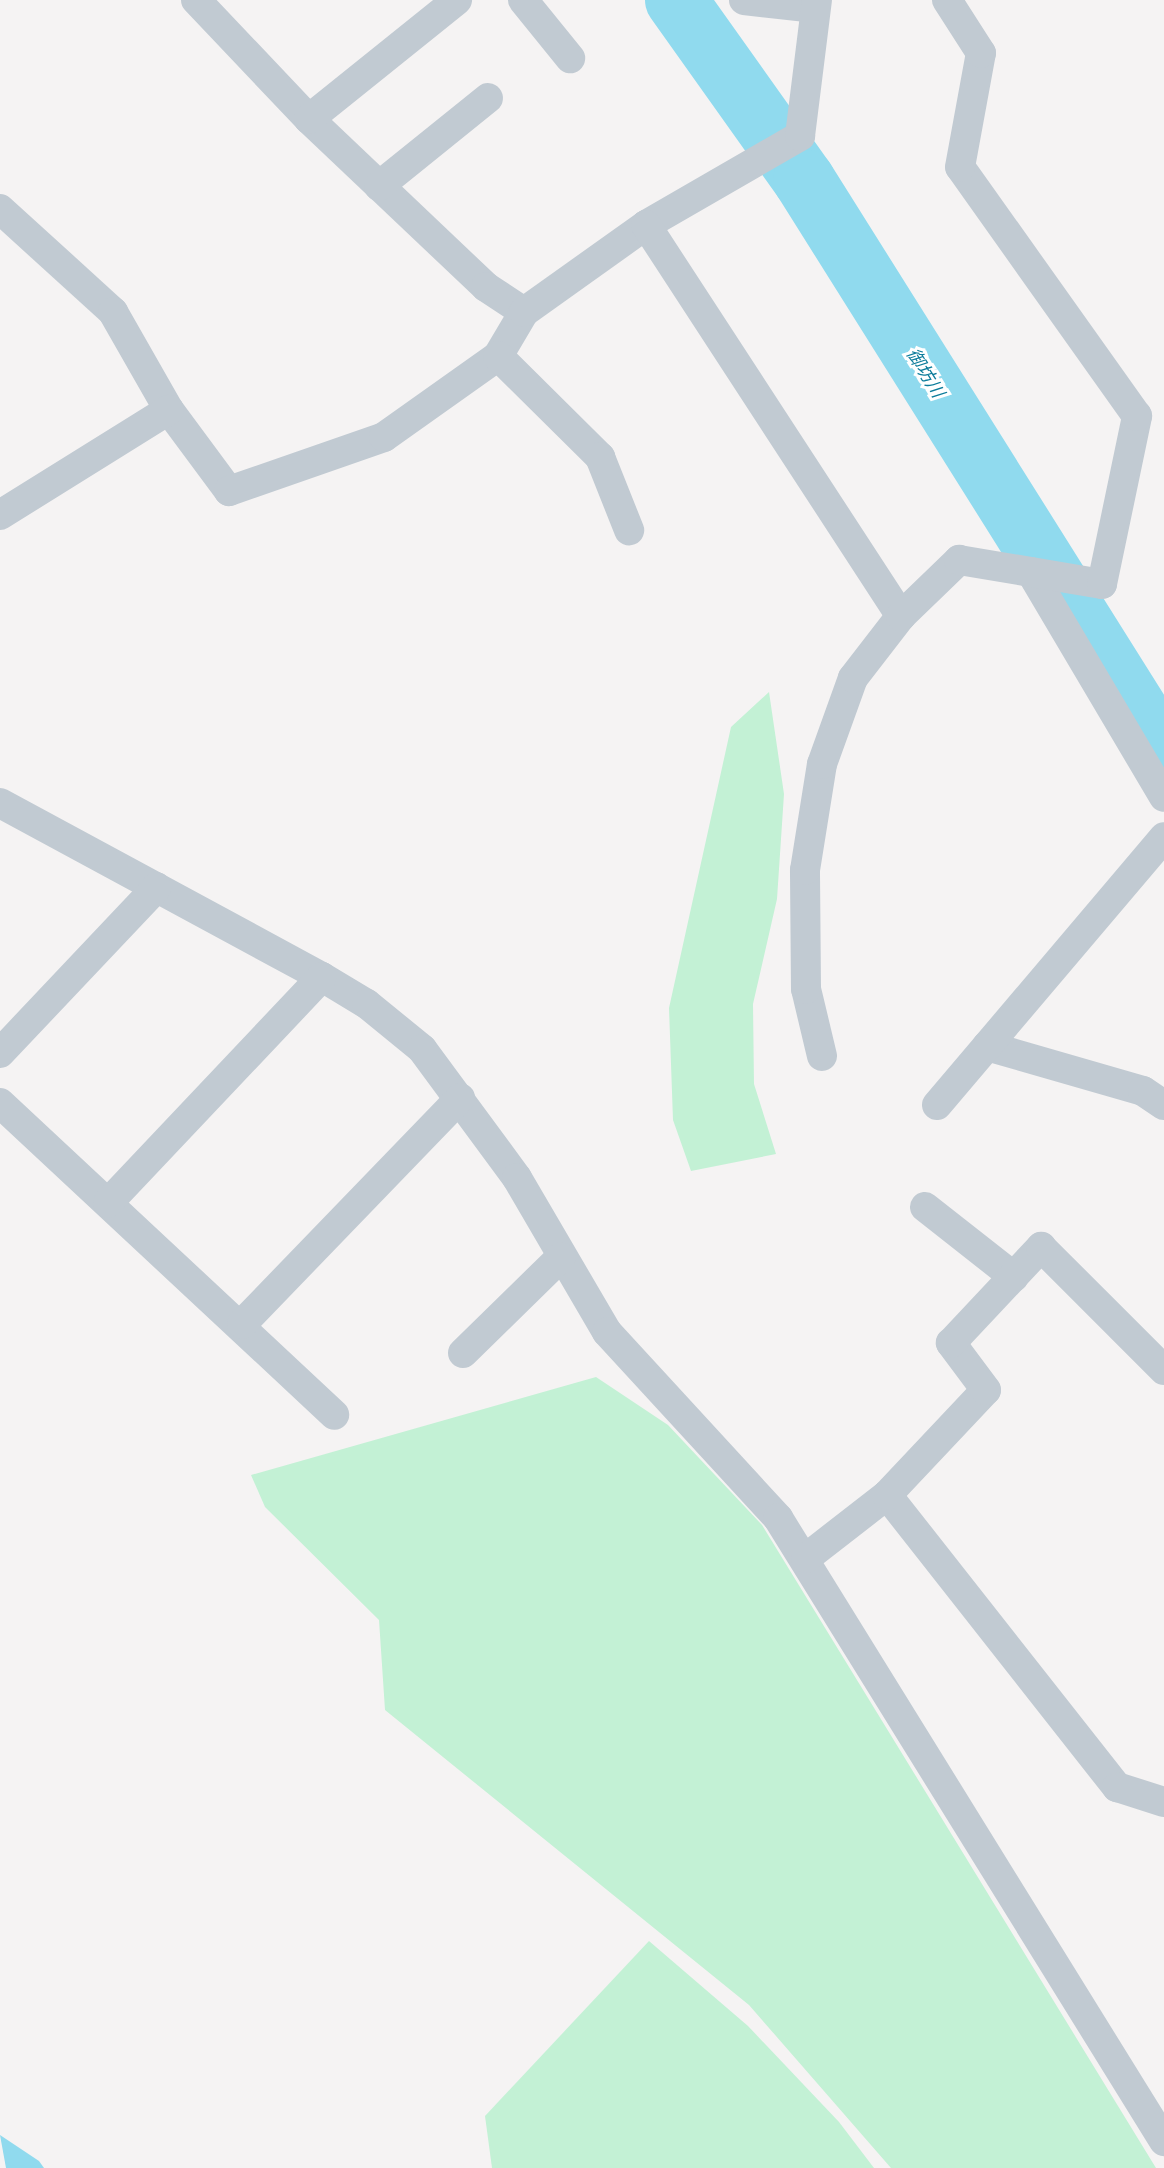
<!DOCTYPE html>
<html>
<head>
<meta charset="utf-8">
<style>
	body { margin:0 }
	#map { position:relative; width:1164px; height:2168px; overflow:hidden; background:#f5f3f3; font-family:Helvetica,"Noto Sans JP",sans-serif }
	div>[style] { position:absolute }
	.green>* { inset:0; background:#c3f1d5 }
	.water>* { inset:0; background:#90daee }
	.river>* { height:62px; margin:-31px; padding:0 31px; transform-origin:31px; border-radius:31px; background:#90daee }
	.street>* { height:30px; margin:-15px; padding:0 15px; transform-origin:15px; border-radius:15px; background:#c1cad2 }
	span { translate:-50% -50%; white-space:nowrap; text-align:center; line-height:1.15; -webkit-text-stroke:6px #fff; paint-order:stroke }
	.water-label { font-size:18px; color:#0c7c9b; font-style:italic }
</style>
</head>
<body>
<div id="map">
	<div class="green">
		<i style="clip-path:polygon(769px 692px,784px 794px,777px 899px,753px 1004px,754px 1084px,776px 1154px,691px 1171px,673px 1120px,669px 1008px,731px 727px)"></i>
		<i style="clip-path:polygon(596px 1377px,668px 1425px,762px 1525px,1156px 2168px,891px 2168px,749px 2005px,385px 1710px,379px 1620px,265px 1507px,251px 1475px)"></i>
		<i style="clip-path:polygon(649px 1941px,748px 2026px,839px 2122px,874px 2168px,492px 2168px,485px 2116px)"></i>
	</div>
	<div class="water">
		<i style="clip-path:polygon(0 2135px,39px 2161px,44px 2168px,6px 2168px)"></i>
	</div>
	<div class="river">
		<i style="left:676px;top:0;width:221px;rotate:54.6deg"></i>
		<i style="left:804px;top:180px;width:677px;rotate:57.86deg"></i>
	</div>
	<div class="street">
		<i style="left:196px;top:0;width:164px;rotate:46.5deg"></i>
		<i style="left:309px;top:119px;width:244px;rotate:43.5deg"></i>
		<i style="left:486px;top:287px;width:45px;rotate:33.3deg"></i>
		<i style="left:523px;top:0;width:75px;rotate:51deg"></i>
		<i style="left:744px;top:0;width:70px;rotate:6.5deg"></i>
		<i style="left:309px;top:119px;width:190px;rotate:-38.8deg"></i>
		<i style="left:379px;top:186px;width:140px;rotate:-38.9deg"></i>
		<i style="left:0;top:209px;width:153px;rotate:42.3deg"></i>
		<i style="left:113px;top:312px;width:113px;rotate:60.3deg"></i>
		<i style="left:169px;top:410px;width:101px;rotate:53.5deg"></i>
		<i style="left:229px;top:491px;width:164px;rotate:-19.2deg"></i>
		<i style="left:384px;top:437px;width:140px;rotate:-35.4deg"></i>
		<i style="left:498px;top:356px;width:51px;rotate:-59.4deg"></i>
		<i style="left:524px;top:312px;width:150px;rotate:-35.5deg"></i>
		<i style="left:646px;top:225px;width:178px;rotate:-30deg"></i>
		<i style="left:800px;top:136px;width:137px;rotate:-82.9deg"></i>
		<i style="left:646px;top:225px;width:467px;rotate:56.9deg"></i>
		<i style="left:498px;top:356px;width:144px;rotate:44.7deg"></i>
		<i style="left:600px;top:457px;width:79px;rotate:68.3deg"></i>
		<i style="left:0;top:515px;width:199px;rotate:-31.9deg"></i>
		<i style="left:1031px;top:572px;width:261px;rotate:59.4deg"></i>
		<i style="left:0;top:803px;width:366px;rotate:28.4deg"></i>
		<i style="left:322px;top:977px;width:52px;rotate:31deg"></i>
		<i style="left:367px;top:1004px;width:71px;rotate:39.3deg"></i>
		<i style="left:422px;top:1049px;width:160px;rotate:53.6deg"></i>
		<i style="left:517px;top:1178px;width:178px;rotate:59.7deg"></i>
		<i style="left:607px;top:1332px;width:253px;rotate:47.4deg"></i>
		<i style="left:778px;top:1518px;width:733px;rotate:58.22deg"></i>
		<i style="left:987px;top:1046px;width:162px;rotate:16.1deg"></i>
		<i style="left:1143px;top:1091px;width:25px;rotate:34deg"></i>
		<i style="left:0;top:1053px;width:228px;rotate:-46.6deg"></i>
		<i style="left:822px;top:1056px;width:69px;rotate:-103.4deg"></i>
		<i style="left:806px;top:989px;width:119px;rotate:-90.5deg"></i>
		<i style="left:805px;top:870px;width:107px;rotate:-80.9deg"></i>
		<i style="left:822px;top:764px;width:91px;rotate:-70.2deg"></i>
		<i style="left:853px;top:678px;width:78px;rotate:-52.3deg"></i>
		<i style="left:901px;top:616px;width:81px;rotate:-44deg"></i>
		<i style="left:959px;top:560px;width:145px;rotate:9.5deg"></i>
		<i style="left:1102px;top:584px;width:172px;rotate:-78.2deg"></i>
		<i style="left:1137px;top:416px;width:305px;rotate:-125.4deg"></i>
		<i style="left:960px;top:167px;width:116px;rotate:-79.6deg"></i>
		<i style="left:981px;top:53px;width:63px;rotate:-122.7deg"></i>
		<i style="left:0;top:1103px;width:457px;rotate:43deg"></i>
		<i style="left:937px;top:1105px;width:351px;rotate:-49.7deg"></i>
		<i style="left:108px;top:1203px;width:311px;rotate:-46.6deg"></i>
		<i style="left:925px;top:1207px;width:113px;rotate:38.2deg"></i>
		<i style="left:242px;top:1324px;width:314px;rotate:-46deg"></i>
		<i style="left:463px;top:1353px;width:137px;rotate:-44.4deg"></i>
		<i style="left:887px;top:1495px;width:372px;rotate:51.8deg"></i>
		<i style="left:1117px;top:1787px;width:49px;rotate:17.7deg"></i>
		<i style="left:806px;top:1558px;width:103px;rotate:-37.9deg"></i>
		<i style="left:887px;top:1495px;width:144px;rotate:-46.7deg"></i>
		<i style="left:986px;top:1390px;width:59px;rotate:-126.7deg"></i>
		<i style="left:951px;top:1343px;width:132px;rotate:-46.8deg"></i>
		<i style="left:1041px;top:1247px;width:174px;rotate:45deg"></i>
	</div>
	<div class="water-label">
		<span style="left:925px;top:373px;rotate:58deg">御坊川</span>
	</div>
</div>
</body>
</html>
